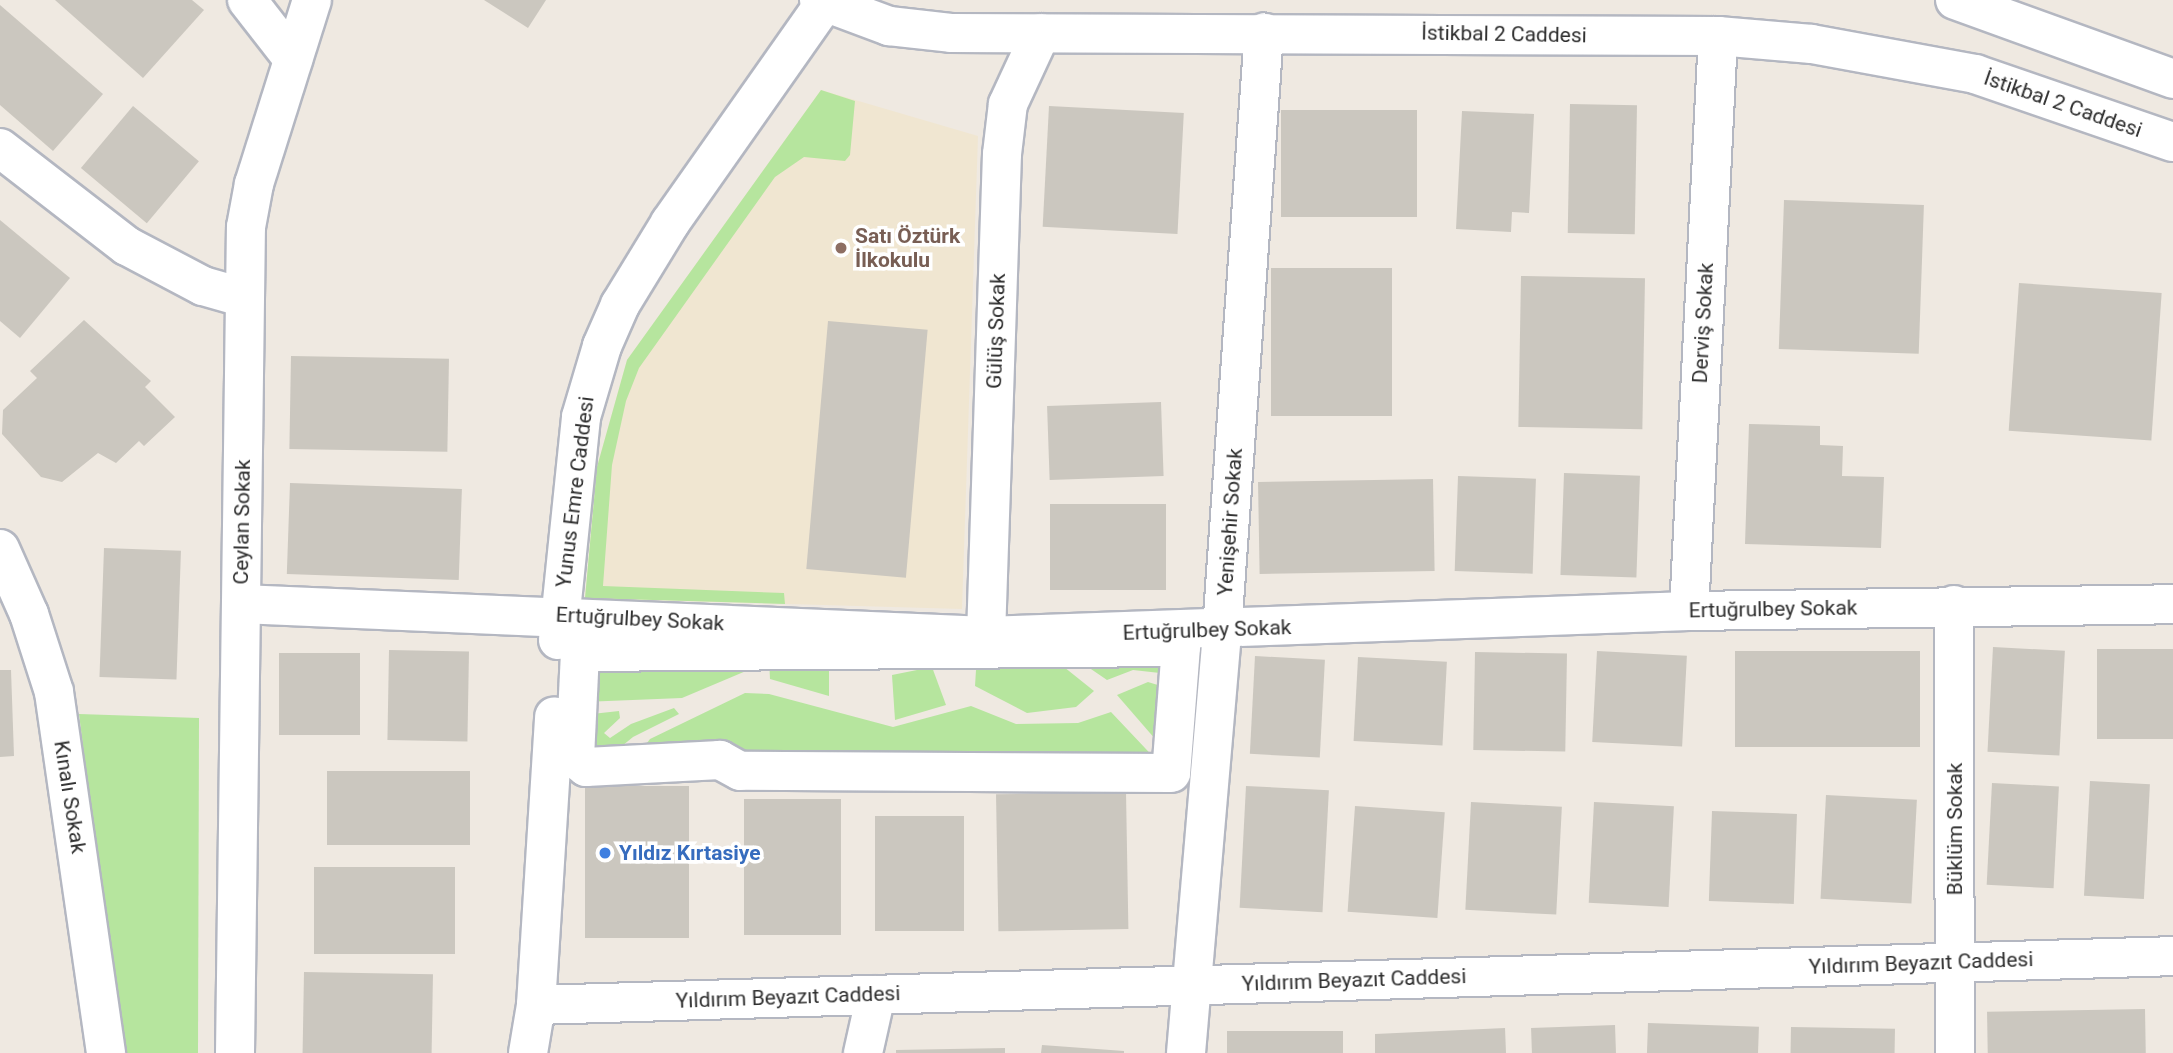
<!DOCTYPE html>
<html>
<head>
<meta charset="utf-8">
<style>
	body { margin:0 }
	#map { position:relative; width:2173px; height:1053px; overflow:hidden; background:#efe9e1; font-family:Roboto,sans-serif }
	div>[style] { position:absolute }
	.education>* { inset:0; background:#f0e6d1 }
	.green>* { inset:0; background:#b6e59e }
	.building>* { inset:0; background:#cbc7bf; transform-origin:0 0 }
	.roads { filter:drop-shadow(2px 0 #b4b7c1) drop-shadow(-2px 0 #b4b7c1) drop-shadow(0 2px #b4b7c1) drop-shadow(0 -2px #b4b7c1) }
	.minor>* { height:38px; margin:-19px; padding:0 19px; transform-origin:19px; border-radius:19px; background:#fff }
	.dots>* { width:19px; height:19px; translate:-50% -50%; box-sizing:border-box; border:4px solid #fff; border-radius:50% }
	span { translate:-50% -50%; white-space:nowrap; text-align:center; line-height:1.15; -webkit-text-stroke:7px #fff; paint-order:stroke }
	.street-label { font-size:21px; color:#2e2e2e }
	.education-label { font-size:21px; color:#785e54; font-weight:700 }
	.left { translate:0 -50%; text-align:left }
	.shop-label { font-size:21px; color:#366cbe; font-weight:700 }
</style>
</head>
<body>
<div id="map">
	<div class="education">
		<i style="clip-path:polygon(821px 90px,978px 136px,962px 609px,585px 598px,597px 467px,627px 360px)"></i>
	</div>
	<div class="green">
		<i style="clip-path:polygon(821px 90px,855px 101px,850px 155px,845px 161px,804px 157px,775px 177px,639px 368px,626px 401px,612px 465px,603px 586px,784px 593px,785px 604px,585px 598px,597px 467px,627px 360px)"></i>
		<i style="clip-path:polygon(1175px 651px,1160px 673px,1133px 670px,1107px 680px,1069px 654px)"></i>
		<i style="clip-path:polygon(977px 655px,1049px 655px,1094px 691px,1076px 707px,1027px 713px,975px 686px)"></i>
		<i style="clip-path:polygon(584px 657px,743px 660px,746px 671px,682px 698px,583px 702px)"></i>
		<i style="clip-path:polygon(769px 658px,829px 658px,829px 696px,770px 679px)"></i>
		<i style="clip-path:polygon(932px 667px,946px 705px,895px 720px,892px 675px)"></i>
		<i style="clip-path:polygon(1148px 682px,1161px 686px,1169px 755px,1117px 695px)"></i>
		<i style="clip-path:polygon(745px 693px,769px 694px,893px 727px,971px 706px,1016px 724px,1078px 723px,1111px 712px,1162px 766px,744px 769px,644px 747px,650px 739px)"></i>
		<i style="clip-path:polygon(674px 708px,679px 714px,633px 737px,600px 764px,583px 715px,619px 711px,620px 718px,604px 733px,610px 738px,631px 724px)"></i>
		<i style="clip-path:polygon(79px 714px,199px 718px,198px 1053px,122px 1053px)"></i>
	</div>
	<div class="building">
		<i style="clip-path:polygon(55px 0,192px 0,204px 10px,143px 78px)"></i>
		<i style="clip-path:polygon(484px 0,546px 0,528px 28px)"></i>
		<i style="clip-path:polygon(0 5px,103px 94px,53px 151px,0 105px)"></i>
		<i style="left:1570px;top:104px;width:67px;height:129px;rotate:1deg"></i>
		<i style="left:133px;top:106px;width:86px;height:81px;rotate:40deg"></i>
		<i style="left:1049px;top:106px;width:135px;height:121px;rotate:3deg"></i>
		<i style="left:1281px;top:110px;width:136px;height:107px"></i>
		<i style="clip-path:polygon(1462px 111px,1534px 114px,1529px 213px,1512px 212px,1511px 232px,1456px 229px)"></i>
		<i style="left:1784px;top:200px;width:140px;height:149px;rotate:2deg"></i>
		<i style="clip-path:polygon(0 220px,70px 278px,20px 338px,0 321px)"></i>
		<i style="left:1271px;top:268px;width:121px;height:148px"></i>
		<i style="left:1521px;top:276px;width:124px;height:151px;rotate:1deg"></i>
		<i style="left:2019px;top:283px;width:143px;height:148px;rotate:4deg"></i>
		<i style="clip-path:polygon(84px 320px,151px 381px,145px 387px,175px 417px,144px 446px,139px 441px,116px 463px,98px 453px,62px 482px,41px 477px,2px 434px,3px 410px,37px 378px,30px 371px)"></i>
		<i style="left:828px;top:321px;width:100px;height:249px;rotate:5deg"></i>
		<i style="left:291px;top:356px;width:158px;height:93px;rotate:1deg"></i>
		<i style="left:1161px;top:402px;width:74px;height:114px;rotate:88deg"></i>
		<i style="clip-path:polygon(1749px 424px,1820px 426px,1820px 445px,1843px 446px,1842px 476px,1884px 477px,1881px 548px,1745px 544px)"></i>
		<i style="left:1564px;top:473px;width:76px;height:102px;rotate:2deg"></i>
		<i style="left:1458px;top:476px;width:78px;height:95px;rotate:2deg"></i>
		<i style="left:1433px;top:479px;width:92px;height:175px;rotate:89deg"></i>
		<i style="left:290px;top:483px;width:172px;height:91px;rotate:2deg"></i>
		<i style="left:1050px;top:504px;width:116px;height:86px"></i>
		<i style="left:104px;top:548px;width:77px;height:129px;rotate:2deg"></i>
		<i style="left:1993px;top:647px;width:72px;height:105px;rotate:3deg"></i>
		<i style="left:2173px;top:649px;width:90px;height:76px;rotate:90deg"></i>
		<i style="left:389px;top:650px;width:80px;height:90px;rotate:1deg"></i>
		<i style="left:1597px;top:651px;width:90px;height:91px;rotate:3deg"></i>
		<i style="left:1735px;top:651px;width:185px;height:96px"></i>
		<i style="left:1475px;top:652px;width:92px;height:98px;rotate:1deg"></i>
		<i style="left:279px;top:653px;width:81px;height:82px"></i>
		<i style="left:1255px;top:656px;width:70px;height:98px;rotate:3deg"></i>
		<i style="left:1358px;top:657px;width:89px;height:84px;rotate:3deg"></i>
		<i style="clip-path:polygon(0 670px,11px 670px,14px 756px,0 757px)"></i>
		<i style="left:327px;top:771px;width:143px;height:74px"></i>
		<i style="left:2090px;top:781px;width:60px;height:115px;rotate:3deg"></i>
		<i style="left:1992px;top:783px;width:67px;height:102px;rotate:3deg"></i>
		<i style="left:689px;top:786px;width:152px;height:104px;rotate:90deg"></i>
		<i style="left:1246px;top:786px;width:83px;height:122px;rotate:3deg"></i>
		<i style="left:1126px;top:792px;width:137px;height:130px;rotate:89deg"></i>
		<i style="left:1826px;top:795px;width:91px;height:104px;rotate:3deg"></i>
		<i style="left:744px;top:799px;width:97px;height:136px"></i>
		<i style="left:1471px;top:802px;width:91px;height:108px;rotate:3deg"></i>
		<i style="left:1594px;top:802px;width:80px;height:101px;rotate:3deg"></i>
		<i style="left:1355px;top:806px;width:90px;height:106px;rotate:4deg"></i>
		<i style="left:1712px;top:811px;width:85px;height:90px;rotate:2deg"></i>
		<i style="left:964px;top:816px;width:115px;height:89px;rotate:90deg"></i>
		<i style="left:314px;top:867px;width:141px;height:87px"></i>
		<i style="left:304px;top:972px;width:129px;height:81px;rotate:1deg"></i>
		<i style="left:2145px;top:1009px;width:44px;height:158px;rotate:89deg"></i>
		<i style="left:1648px;top:1023px;width:111px;height:30px;rotate:2deg"></i>
		<i style="left:1615px;top:1025px;width:28px;height:84px;rotate:88deg"></i>
		<i style="left:1791px;top:1027px;width:104px;height:26px;rotate:1deg"></i>
		<i style="clip-path:polygon(1505px 1028px,1506px 1053px,1375px 1053px,1375px 1034px)"></i>
		<i style="left:1343px;top:1031px;width:22px;height:116px;rotate:90deg"></i>
		<i style="clip-path:polygon(1042px 1045px,1124px 1051px,1124px 1053px,1041px 1053px)"></i>
		<i style="clip-path:polygon(1005px 1048px,1005px 1053px,896px 1053px,896px 1050px)"></i>
	</div>
	<div class="roads">
		<div class="minor">
			<i style="left:247px;top:0;width:75px;rotate:52.1deg"></i>
			<i style="left:819px;top:0;width:75px;rotate:20.4deg"></i>
			<i style="left:889px;top:26px;width:62px;rotate:6.4deg"></i>
			<i style="left:951px;top:33px;width:767px;rotate:0.22deg"></i>
			<i style="left:1718px;top:36px;width:94px;rotate:4.9deg"></i>
			<i style="left:1812px;top:44px;width:166px;rotate:10.4deg"></i>
			<i style="left:1975px;top:74px;width:209px;rotate:19deg"></i>
			<i style="left:1955px;top:0;width:232px;rotate:19.9deg"></i>
			<i style="left:0;top:148px;width:160px;rotate:37.7deg"></i>
			<i style="left:127px;top:246px;width:86px;rotate:27.8deg"></i>
			<i style="left:203px;top:286px;width:41px;rotate:15.8deg"></i>
			<i style="left:0;top:549px;width:71px;rotate:66deg"></i>
			<i style="left:29px;top:614px;width:82px;rotate:72.2deg"></i>
			<i style="left:54px;top:692px;width:365px;rotate:81.8deg"></i>
			<i style="left:241px;top:604px;width:746px;rotate:2.46deg"></i>
			<i style="left:986px;top:636px;width:703px;rotate:-2.04deg"></i>
			<i style="left:1689px;top:611px;width:484px;rotate:-0.8deg"></i>
			<i style="left:1954px;top:605px;width:448px;rotate:89.9deg"></i>
			<i style="left:1689px;top:611px;width:576px;rotate:-87.11deg"></i>
			<i style="left:986px;top:636px;width:482px;rotate:-88.1deg"></i>
			<i style="left:1002px;top:154px;width:50px;rotate:-83.2deg"></i>
			<i style="left:1008px;top:104px;width:78px;rotate:-65.1deg"></i>
			<i style="left:558px;top:640px;width:224px;rotate:-84.1deg"></i>
			<i style="left:581px;top:417px;width:74px;rotate:-73.5deg"></i>
			<i style="left:602px;top:346px;width:45px;rotate:-66.3deg"></i>
			<i style="left:620px;top:305px;width:96px;rotate:-58.6deg"></i>
			<i style="left:670px;top:223px;width:273px;rotate:-54.9deg"></i>
			<i style="left:1181px;top:647px;width:126px;rotate:94.5deg"></i>
			<i style="left:1171px;top:773px;width:431px;rotate:-179.7deg"></i>
			<i style="left:740px;top:771px;width:23px;rotate:-151deg"></i>
			<i style="left:720px;top:760px;width:134px;rotate:177deg"></i>
			<i style="left:586px;top:767px;width:14px;rotate:-141deg"></i>
			<i style="left:575px;top:758px;width:106px;rotate:-87.3deg"></i>
			<i style="left:580px;top:652px;width:601px;rotate:-0.48deg"></i>
			<i style="left:536px;top:1005px;width:1638px;rotate:-1.71deg"></i>
			<i style="left:235px;top:1053px;width:826px;rotate:-89.24deg"></i>
			<i style="left:246px;top:227px;width:44px;rotate:-79.5deg"></i>
			<i style="left:254px;top:184px;width:193px;rotate:-72.5deg"></i>
			<i style="left:528px;top:1053px;width:49px;rotate:-80.5deg"></i>
			<i style="left:536px;top:1005px;width:289px;rotate:-86.4deg"></i>
			<i style="left:863px;top:1053px;width:59px;rotate:-77.4deg"></i>
			<i style="left:1186px;top:1053px;width:425px;rotate:-85.1deg"></i>
			<i style="left:1222px;top:630px;width:599px;rotate:-85.98deg"></i>
		</div>
	</div>
	<div class="dots">
		<i style="left:841px;top:248px;background:#8d6e63"></i>
		<i style="left:605px;top:853px;background:#3f7fe0"></i>
	</div>
	<div class="street-label">
		<span style="left:1504px;top:34px;rotate:1deg">İstikbal 2 Caddesi</span>
		<span style="left:2063px;top:104px;rotate:19deg">İstikbal 2 Caddesi</span>
		<span style="left:1703px;top:323px;rotate:-87deg">Derviş Sokak</span>
		<span style="left:996px;top:331px;rotate:-88deg">Gülüş Sokak</span>
		<span style="left:575px;top:492px;rotate:-83deg">Yunus Emre Caddesi</span>
		<span style="left:242px;top:522px;rotate:-89deg">Ceylan Sokak</span>
		<span style="left:1230px;top:522px;rotate:-86deg">Yenişehir Sokak</span>
		<span style="left:1773px;top:609px;rotate:-1deg">Ertuğrulbey Sokak</span>
		<span style="left:640px;top:619px;rotate:3deg">Ertuğrulbey Sokak</span>
		<span style="left:1207px;top:630px;rotate:-2deg">Ertuğrulbey Sokak</span>
		<span style="left:70px;top:797px;rotate:81deg">Kınalı Sokak</span>
		<span style="left:1955px;top:829px;rotate:-90deg">Büklüm Sokak</span>
		<span style="left:1921px;top:963px;rotate:-2deg">Yıldırım Beyazıt Caddesi</span>
		<span style="left:1354px;top:980px;rotate:-2deg">Yıldırım Beyazıt Caddesi</span>
		<span style="left:788px;top:997px;rotate:-2deg">Yıldırım Beyazıt Caddesi</span>
	</div>
	<div class="education-label">
		<span class="left" style="left:855px;top:248px">Satı Öztürk<br>İlkokulu</span>
	</div>
	<div class="shop-label">
		<span class="left" style="left:619px;top:853px">Yıldız Kırtasiye</span>
	</div>
</div>
</body>
</html>
